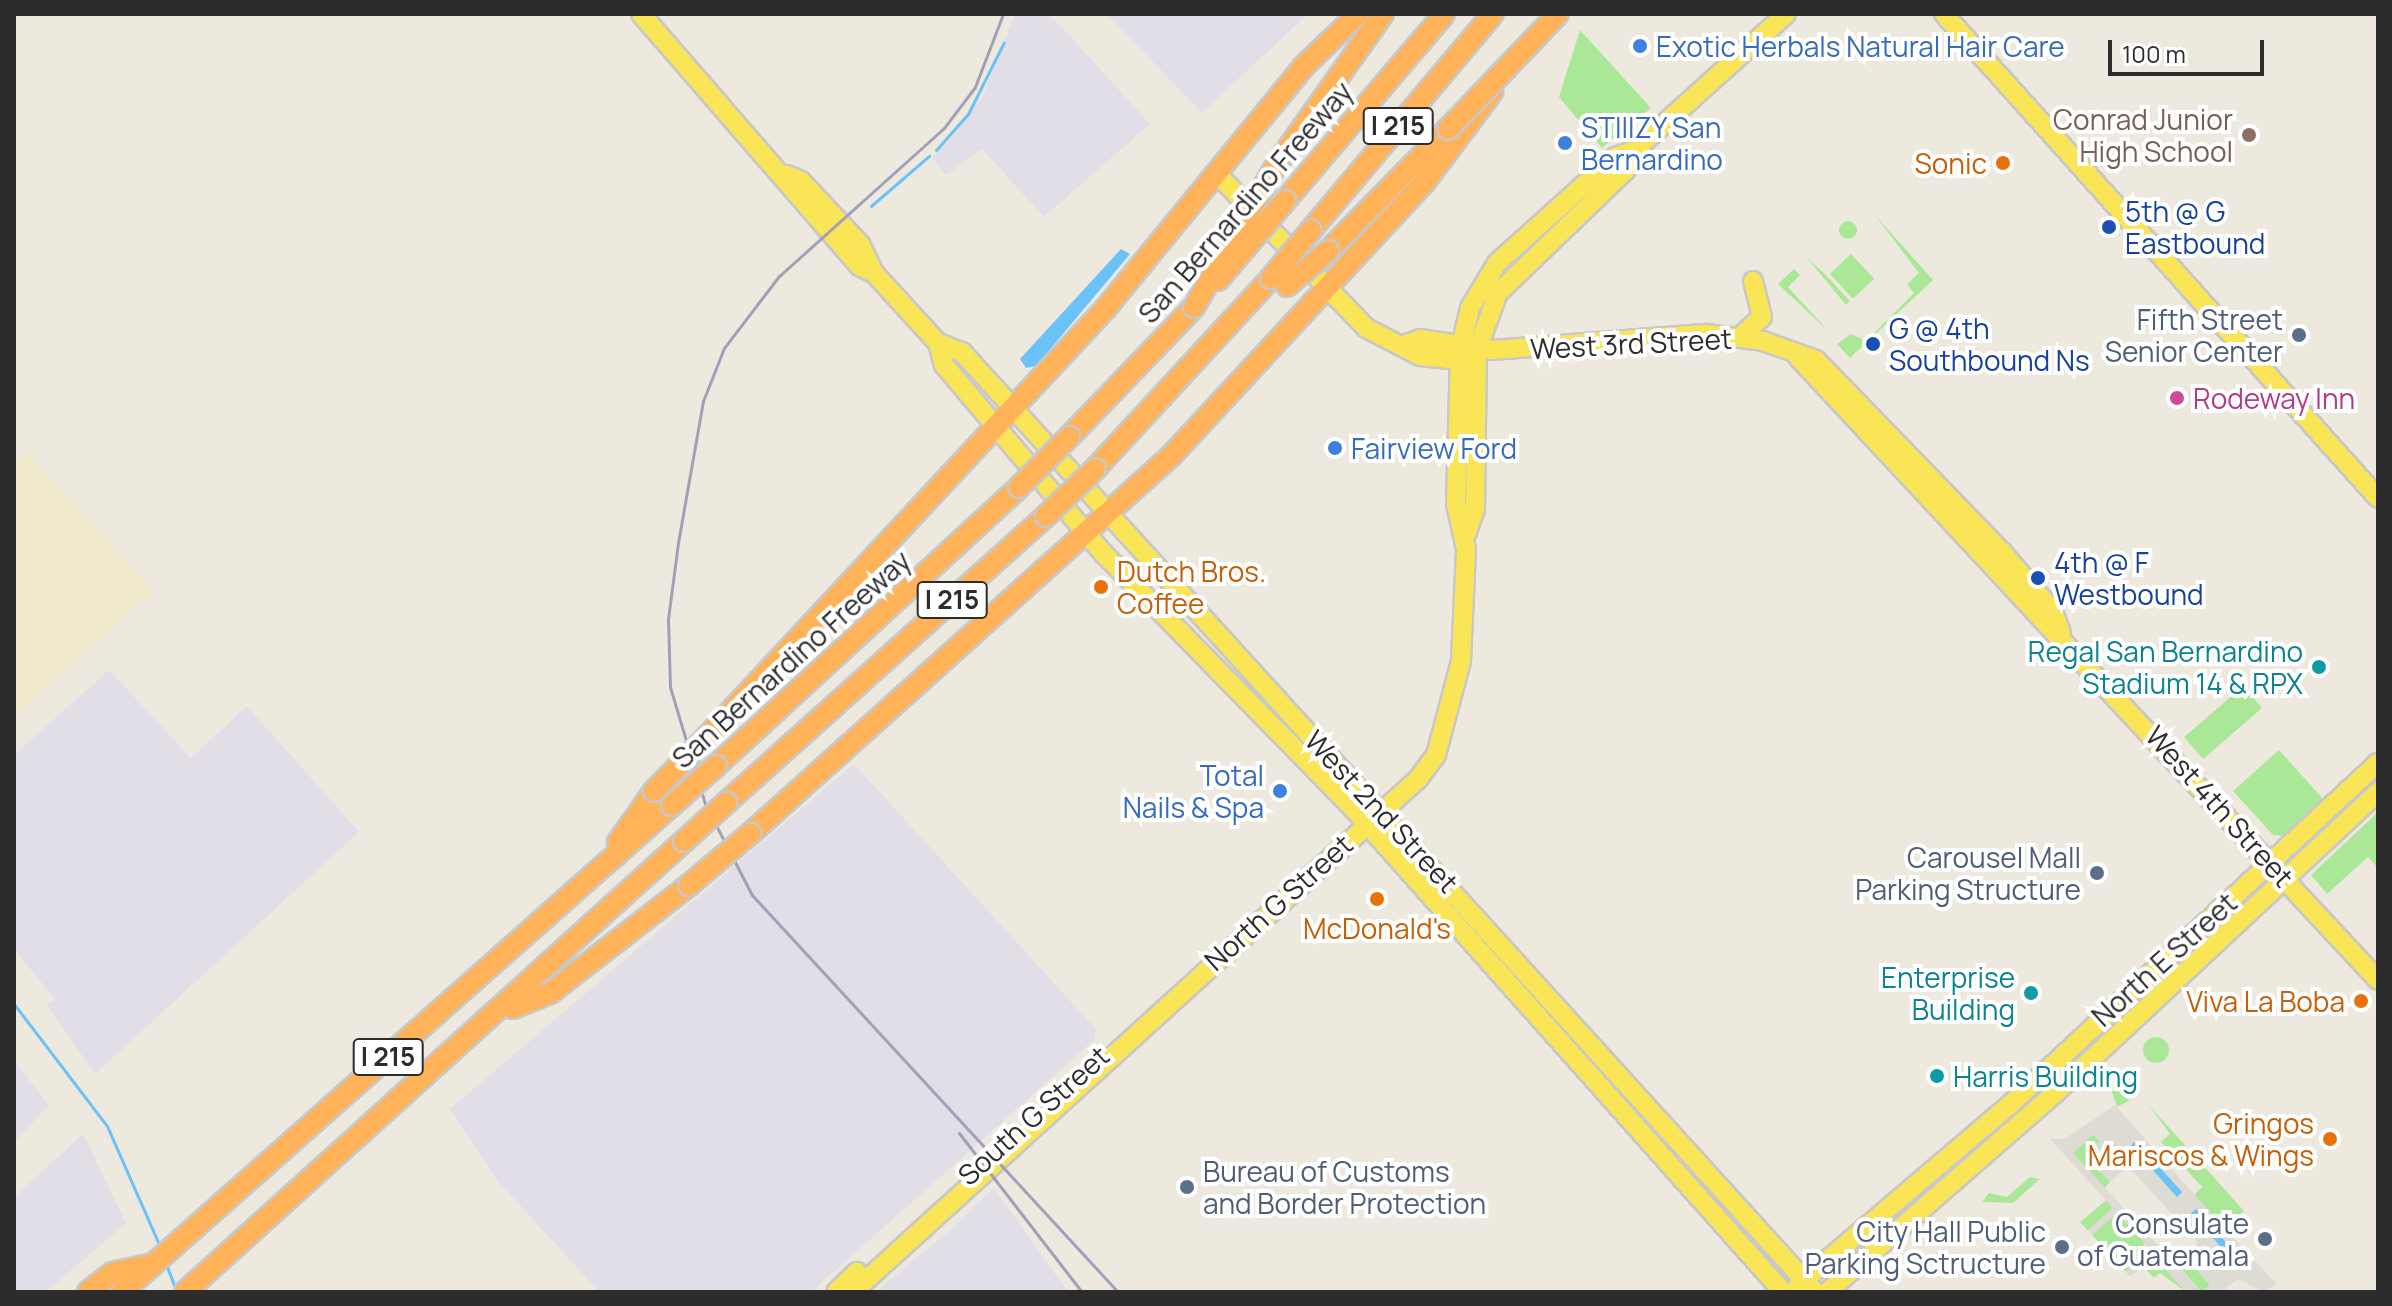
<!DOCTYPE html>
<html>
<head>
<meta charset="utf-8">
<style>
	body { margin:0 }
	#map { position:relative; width:2392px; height:1306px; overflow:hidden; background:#eee9de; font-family:Manrope,sans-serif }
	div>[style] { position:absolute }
	.industrial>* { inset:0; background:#e2dee7 }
	.education>* { inset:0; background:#f1e9cc }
	.green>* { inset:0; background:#aae897; transform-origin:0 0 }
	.round { border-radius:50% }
	.plaza>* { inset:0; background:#dedbd5 }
	.water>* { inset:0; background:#6bc2f6; transform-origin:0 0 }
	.stream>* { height:3px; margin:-1.5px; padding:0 1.5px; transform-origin:1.5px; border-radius:1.5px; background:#6bc2f6 }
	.roads { filter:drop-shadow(2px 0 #c8c8c8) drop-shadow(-2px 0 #c8c8c8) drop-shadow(0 2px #c8c8c8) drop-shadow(0 -2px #c8c8c8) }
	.major>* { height:18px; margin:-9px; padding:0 9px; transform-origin:9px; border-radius:9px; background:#fae557 }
	.highway>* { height:20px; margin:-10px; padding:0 10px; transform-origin:10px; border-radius:10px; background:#ffb258 }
	.rail>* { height:3px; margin:-1.5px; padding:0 1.5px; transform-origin:1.5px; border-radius:1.5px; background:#a0a1b7 }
	.bridges { filter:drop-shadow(2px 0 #c8c8c8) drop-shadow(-2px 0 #c8c8c8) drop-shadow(0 2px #c8c8c8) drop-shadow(0 -2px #c8c8c8) }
	.highway-bridge>* { height:20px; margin:-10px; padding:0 10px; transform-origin:10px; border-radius:10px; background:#ffb258 }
	.dots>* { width:22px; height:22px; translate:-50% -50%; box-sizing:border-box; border:4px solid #fff; border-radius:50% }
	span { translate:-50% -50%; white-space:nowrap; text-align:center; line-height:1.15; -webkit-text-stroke:8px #fff; paint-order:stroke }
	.shield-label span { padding:2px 6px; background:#fff; border:2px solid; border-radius:6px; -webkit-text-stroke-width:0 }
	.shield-label { font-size:26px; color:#2c2c2c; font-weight:700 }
	.shop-label { font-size:28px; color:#366cbe }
	.left { translate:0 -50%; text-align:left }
	.right { translate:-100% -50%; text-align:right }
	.education-label { font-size:28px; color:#785e54 }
	.food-label { font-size:28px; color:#c56008 }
	.street-label { font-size:28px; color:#2c2c2c }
	.transit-label { font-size:28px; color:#164399 }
	.service-label { font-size:28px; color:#4e5e75 }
	.hotel-label { font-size:28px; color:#b23c85 }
	.culture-label { font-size:28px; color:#0d838f }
	.frame { position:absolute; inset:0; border:16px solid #2c2c2c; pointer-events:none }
	.scale { position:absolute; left:2108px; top:40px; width:156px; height:36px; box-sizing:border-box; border:4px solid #2c2c2c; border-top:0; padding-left:10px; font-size:24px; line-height:28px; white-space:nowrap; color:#2c2c2c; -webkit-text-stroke:6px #fff; paint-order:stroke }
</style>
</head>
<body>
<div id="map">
	<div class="industrial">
		<i style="clip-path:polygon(1015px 14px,1046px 14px,1060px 25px,1150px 124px,1044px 217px,982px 149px,946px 175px,932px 158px,982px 98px)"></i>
		<i style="clip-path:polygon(1107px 14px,1308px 14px,1202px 113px)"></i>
		<i style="clip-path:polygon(109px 670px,191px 758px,247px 706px,359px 832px,95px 1074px,47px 1005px,55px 999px,14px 949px,14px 755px)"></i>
		<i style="clip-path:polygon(854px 764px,1096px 1029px,1094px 1040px,811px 1292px,599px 1292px,499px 1182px,450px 1109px)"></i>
		<i style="clip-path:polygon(14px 1061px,49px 1105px,14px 1142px)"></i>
		<i style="clip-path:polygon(83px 1134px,126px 1223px,46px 1292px,14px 1292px,14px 1197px)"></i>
		<i style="clip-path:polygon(994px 1188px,1068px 1292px,876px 1292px,951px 1229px)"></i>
	</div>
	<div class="education">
		<i style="clip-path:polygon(28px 452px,153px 592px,14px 715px,14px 464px)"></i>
	</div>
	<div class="green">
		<i style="clip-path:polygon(1580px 30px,1651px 108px,1602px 148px,1559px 97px)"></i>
		<i style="clip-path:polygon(1874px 214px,1933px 280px,1850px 358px,1837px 344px,1851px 334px,1866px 341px,1914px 293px,1907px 284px,1919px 273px)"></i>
		<i class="round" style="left:1839px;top:221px;width:18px;height:18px"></i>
		<i style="left:1851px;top:254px;width:34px;height:29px;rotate:47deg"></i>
		<i style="clip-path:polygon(1807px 258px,1826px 275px,1850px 301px,1846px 305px)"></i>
		<i style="clip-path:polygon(1794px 269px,1800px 275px,1788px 287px,1830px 333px,1778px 284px)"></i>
		<i style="left:2243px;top:686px;width:29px;height:78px;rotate:49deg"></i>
		<i style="clip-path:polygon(2279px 750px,2324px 800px,2284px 836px,2273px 835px,2233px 791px)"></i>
		<i style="clip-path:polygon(2378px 812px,2378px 868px,2368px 857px,2327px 894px,2311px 875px)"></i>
		<i class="round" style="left:2143px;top:1037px;width:26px;height:26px"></i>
		<i style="clip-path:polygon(2099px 1076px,2107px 1077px,2129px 1101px,2117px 1107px,2111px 1089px,2094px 1090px,2089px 1085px)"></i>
		<i style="clip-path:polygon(2148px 1104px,2244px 1211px,2225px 1229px,2194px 1195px,2202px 1187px,2161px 1142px,2170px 1134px)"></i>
		<i style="clip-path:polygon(2093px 1134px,2100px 1141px,2085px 1154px,2110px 1182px,2104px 1188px,2072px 1153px)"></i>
		<i style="clip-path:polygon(2030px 1177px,2040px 1179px,2013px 1203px,1982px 1202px,1989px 1193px,2007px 1197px)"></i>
		<i style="left:2106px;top:1200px;width:11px;height:34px;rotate:49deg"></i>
		<i style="clip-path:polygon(2117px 1212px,2144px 1242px,2145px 1255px,2126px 1272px,2092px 1235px)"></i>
		<i style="clip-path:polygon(2154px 1256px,2186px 1292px,2160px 1273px,2154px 1278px,2143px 1266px)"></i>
		<i style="left:2184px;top:1256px;width:39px;height:11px;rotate:48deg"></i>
	</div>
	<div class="plaza">
		<i style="clip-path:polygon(2115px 1105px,2224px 1228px,2277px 1284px,2264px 1292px,2238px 1279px,2222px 1292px,2203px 1292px,2210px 1285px,2184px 1256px,2198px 1243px,2128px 1166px,2110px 1182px,2085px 1154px,2100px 1141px,2093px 1134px,2073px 1153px,2201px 1292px,2186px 1292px,2154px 1257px,2130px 1277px,2126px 1272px,2145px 1255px,2144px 1242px,2117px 1213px,2092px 1235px,2088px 1230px,2113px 1208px,2050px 1139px,2064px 1139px)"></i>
	</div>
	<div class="water">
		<i style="clip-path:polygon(1121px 249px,1130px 254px,1036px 366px,1026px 368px,1020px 359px)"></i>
		<i style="left:2136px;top:1141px;width:69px;height:7px;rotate:48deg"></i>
		<i style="clip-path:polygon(2196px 1209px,2233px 1250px,2213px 1268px,2205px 1260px,2220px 1246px,2191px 1213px)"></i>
	</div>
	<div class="stream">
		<i style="left:936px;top:150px;width:48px;rotate:-48.4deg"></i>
		<i style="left:968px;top:114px;width:80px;rotate:-63.4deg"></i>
		<i style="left:871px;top:206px;width:77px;rotate:-40.8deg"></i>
		<i style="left:14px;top:1004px;width:153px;rotate:52.7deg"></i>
		<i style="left:107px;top:1126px;width:134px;rotate:66.3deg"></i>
		<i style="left:166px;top:1264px;width:28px;rotate:69deg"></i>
	</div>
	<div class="roads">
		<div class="major">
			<i style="left:641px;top:14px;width:333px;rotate:49.1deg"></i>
			<i style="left:859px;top:266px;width:17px;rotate:25deg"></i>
			<i style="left:874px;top:273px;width:95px;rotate:47.6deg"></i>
			<i style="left:938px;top:343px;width:23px;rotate:75deg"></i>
			<i style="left:944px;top:365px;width:248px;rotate:49.8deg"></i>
			<i style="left:1104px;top:554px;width:350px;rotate:45.6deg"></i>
			<i style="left:1349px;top:804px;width:653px;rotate:48.35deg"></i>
			<i style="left:1944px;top:14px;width:650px;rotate:48.12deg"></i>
			<i style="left:1216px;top:173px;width:216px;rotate:45.9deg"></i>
			<i style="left:1366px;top:328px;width:61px;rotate:27.4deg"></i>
			<i style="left:1420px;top:356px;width:27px;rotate:6deg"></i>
			<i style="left:1447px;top:359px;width:16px;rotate:-35deg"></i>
			<i style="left:787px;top:175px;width:15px;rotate:23deg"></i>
			<i style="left:801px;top:181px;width:86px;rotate:46.9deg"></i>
			<i style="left:860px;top:244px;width:32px;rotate:64deg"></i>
			<i style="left:1741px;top:336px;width:28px;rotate:-42deg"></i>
			<i style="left:1762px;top:317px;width:37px;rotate:-104deg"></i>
			<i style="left:938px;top:343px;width:26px;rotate:21deg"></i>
			<i style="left:962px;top:352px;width:1269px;rotate:47.78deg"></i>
			<i style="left:1403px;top:345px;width:18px;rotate:-19deg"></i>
			<i style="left:1420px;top:339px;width:73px;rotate:8.7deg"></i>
			<i style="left:1492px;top:350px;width:216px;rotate:-4.3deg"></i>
			<i style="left:1707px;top:334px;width:56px;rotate:7.1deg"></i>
			<i style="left:1763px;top:341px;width:56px;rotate:19.7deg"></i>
			<i style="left:1816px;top:360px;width:267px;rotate:45.9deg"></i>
			<i style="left:2002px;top:552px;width:78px;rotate:49.2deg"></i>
			<i style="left:2053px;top:611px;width:23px;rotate:70deg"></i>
			<i style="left:1798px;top:357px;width:851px;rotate:47.05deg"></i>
			<i style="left:1465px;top:537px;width:29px;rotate:-70deg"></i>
			<i style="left:1475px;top:510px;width:160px;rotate:-89.3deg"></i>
			<i style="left:1477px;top:350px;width:61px;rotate:-69.8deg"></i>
			<i style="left:1498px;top:293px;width:178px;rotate:-43.9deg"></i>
			<i style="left:1626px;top:170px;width:22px;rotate:-66deg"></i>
			<i style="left:1635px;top:150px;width:203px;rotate:-42deg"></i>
			<i style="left:1798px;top:1285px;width:285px;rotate:-40.4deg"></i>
			<i style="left:2015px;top:1100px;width:495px;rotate:-42.9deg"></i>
			<i style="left:836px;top:1292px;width:29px;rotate:-44deg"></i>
			<i style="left:853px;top:1292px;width:763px;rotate:-42.24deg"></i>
			<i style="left:1418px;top:779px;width:30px;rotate:-53deg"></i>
			<i style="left:1436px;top:755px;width:97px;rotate:-75.1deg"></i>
			<i style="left:1461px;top:661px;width:112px;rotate:-87.4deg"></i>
			<i style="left:1466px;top:549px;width:46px;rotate:-102.5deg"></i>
			<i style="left:1456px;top:504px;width:154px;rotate:-88.5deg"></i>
			<i style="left:1460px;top:350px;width:43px;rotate:-76.6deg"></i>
			<i style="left:1470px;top:308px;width:52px;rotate:-59deg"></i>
			<i style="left:1497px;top:263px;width:159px;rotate:-41.9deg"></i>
			<i style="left:1615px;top:157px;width:21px;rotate:-19deg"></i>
			<i style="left:1827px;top:1292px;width:300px;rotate:-41.1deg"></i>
			<i style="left:2053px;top:1095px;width:444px;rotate:-43deg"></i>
		</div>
		<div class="highway">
			<i style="left:1277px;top:164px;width:184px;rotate:-54.8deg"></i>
			<i style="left:1285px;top:201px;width:245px;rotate:-49.6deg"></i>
			<i style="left:1311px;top:230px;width:282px;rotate:-49.9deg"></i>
			<i style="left:1328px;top:251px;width:171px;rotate:-45.5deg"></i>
			<i style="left:1069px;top:437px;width:180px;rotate:-46.1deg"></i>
			<i style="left:1095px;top:469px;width:260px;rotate:-47.3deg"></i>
			<i style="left:702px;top:742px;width:593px;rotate:-47.05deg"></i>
			<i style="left:1106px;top:308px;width:311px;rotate:-50.7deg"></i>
			<i style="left:1303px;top:67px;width:76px;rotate:-43.9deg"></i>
			<i style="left:716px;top:766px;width:412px;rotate:-42.6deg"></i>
			<i style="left:726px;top:803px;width:430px;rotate:-41.9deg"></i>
			<i style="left:750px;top:834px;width:566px;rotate:-41.92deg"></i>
			<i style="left:1171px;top:456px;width:372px;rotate:-47.2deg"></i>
			<i style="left:1424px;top:183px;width:114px;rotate:-53.2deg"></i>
			<i style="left:618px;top:842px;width:62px;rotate:-54.8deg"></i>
			<i style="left:513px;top:1008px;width:40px;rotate:-22deg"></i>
			<i style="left:550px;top:993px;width:176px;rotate:-37.8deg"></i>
			<i style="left:88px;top:1292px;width:31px;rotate:-38deg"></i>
			<i style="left:112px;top:1273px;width:39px;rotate:-12deg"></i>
			<i style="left:122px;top:1292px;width:735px;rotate:-41.52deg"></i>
			<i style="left:185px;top:1292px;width:673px;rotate:-42.11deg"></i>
		</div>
	</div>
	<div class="rail">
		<i style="left:1003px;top:14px;width:78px;rotate:111deg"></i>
		<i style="left:975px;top:87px;width:51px;rotate:127.1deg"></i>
		<i style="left:944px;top:128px;width:222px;rotate:138.1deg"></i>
		<i style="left:779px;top:276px;width:91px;rotate:127.4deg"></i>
		<i style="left:724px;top:348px;width:57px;rotate:111.6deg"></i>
		<i style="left:703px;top:401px;width:144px;rotate:100deg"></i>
		<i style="left:678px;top:543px;width:77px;rotate:97.5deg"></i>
		<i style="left:668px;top:619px;width:68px;rotate:88.3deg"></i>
		<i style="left:670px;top:687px;width:122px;rotate:73.3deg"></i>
		<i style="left:705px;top:804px;width:102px;rotate:62.7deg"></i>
		<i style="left:752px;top:895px;width:540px;rotate:47.33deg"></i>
		<i style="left:959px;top:1133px;width:201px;rotate:52.3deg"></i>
	</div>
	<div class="bridges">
		<div class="highway-bridge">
			<i style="left:1448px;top:129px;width:159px;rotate:-46.3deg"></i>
			<i style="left:1271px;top:278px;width:62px;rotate:-50.2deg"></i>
			<i style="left:1218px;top:280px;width:104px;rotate:-49.7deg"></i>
			<i style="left:1287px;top:286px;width:54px;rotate:-40.5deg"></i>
			<i style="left:1194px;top:307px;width:165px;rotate:-59.9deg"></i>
			<i style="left:1019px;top:487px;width:71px;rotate:-45deg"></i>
			<i style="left:1046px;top:516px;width:68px;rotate:-43.8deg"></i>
			<i style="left:654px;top:791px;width:69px;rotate:-45.6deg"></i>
			<i style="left:672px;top:805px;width:59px;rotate:-41.6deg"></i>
			<i style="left:684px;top:841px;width:57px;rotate:-42.1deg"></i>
			<i style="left:689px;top:885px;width:80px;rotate:-39.9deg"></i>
		</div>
	</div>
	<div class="dots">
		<i style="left:1640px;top:46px;background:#3f7fe0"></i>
		<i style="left:2249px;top:135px;background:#8d6e63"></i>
		<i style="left:1565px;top:143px;background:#3f7fe0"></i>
		<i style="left:2003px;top:163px;background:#e8710a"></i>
		<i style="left:2109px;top:227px;background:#1a4fb4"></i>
		<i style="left:2299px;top:335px;background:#5c6f8a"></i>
		<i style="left:1873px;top:344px;background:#1a4fb4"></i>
		<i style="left:2177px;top:398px;background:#d1479c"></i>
		<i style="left:1335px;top:448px;background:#3f7fe0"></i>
		<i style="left:2038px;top:578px;background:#1a4fb4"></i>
		<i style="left:1101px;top:587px;background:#e8710a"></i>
		<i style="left:2319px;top:667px;background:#0f9aa8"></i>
		<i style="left:1280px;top:791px;background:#3f7fe0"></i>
		<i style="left:2097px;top:873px;background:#5c6f8a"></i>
		<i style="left:1377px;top:899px;background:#e8710a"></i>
		<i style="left:2031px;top:993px;background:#0f9aa8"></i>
		<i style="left:2361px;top:1001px;background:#e8710a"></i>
		<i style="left:1937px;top:1076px;background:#0f9aa8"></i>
		<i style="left:2330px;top:1139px;background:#e8710a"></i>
		<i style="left:1187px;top:1187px;background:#5c6f8a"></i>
		<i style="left:2265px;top:1239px;background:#5c6f8a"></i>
		<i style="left:2062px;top:1247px;background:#5c6f8a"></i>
	</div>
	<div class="shield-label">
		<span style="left:1398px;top:126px">I 215</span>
		<span style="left:952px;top:600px">I 215</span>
		<span style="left:388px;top:1057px">I 215</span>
	</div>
	<div class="shop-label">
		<span class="left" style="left:1656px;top:46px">Exotic Herbals Natural Hair Care</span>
		<span class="left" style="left:1581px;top:143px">STIIIZY San<br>Bernardino</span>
		<span class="left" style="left:1351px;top:448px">Fairview Ford</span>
		<span class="right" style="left:1264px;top:791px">Total<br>Nails &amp; Spa</span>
	</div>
	<div class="education-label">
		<span class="right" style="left:2233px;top:135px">Conrad Junior<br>High School</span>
	</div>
	<div class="food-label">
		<span class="right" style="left:1987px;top:163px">Sonic</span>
		<span class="left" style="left:1117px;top:587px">Dutch Bros.<br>Coffee</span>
		<span style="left:1377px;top:928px">McDonald's</span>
		<span class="right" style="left:2345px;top:1001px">Viva La Boba</span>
		<span class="right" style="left:2314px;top:1139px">Gringos<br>Mariscos &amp; Wings</span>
	</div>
	<div class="street-label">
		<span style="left:1245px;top:202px;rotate:-49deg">San Bernardino Freeway</span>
		<span style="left:1631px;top:343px;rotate:-3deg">West 3rd Street</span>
		<span style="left:791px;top:659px;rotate:-42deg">San Bernardino Freeway</span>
		<span style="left:2220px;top:806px;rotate:48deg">West 4th Street</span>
		<span style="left:1382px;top:811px;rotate:47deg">West 2nd Street</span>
		<span style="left:1278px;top:902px;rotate:-42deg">North G Street</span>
		<span style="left:2164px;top:959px;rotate:-42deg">North E Street</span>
		<span style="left:1033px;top:1115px;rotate:-42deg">South G Street</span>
	</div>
	<div class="transit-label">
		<span class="left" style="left:2125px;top:227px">5th @ G<br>Eastbound</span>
		<span class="left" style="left:1889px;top:344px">G @ 4th<br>Southbound Ns</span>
		<span class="left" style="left:2054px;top:578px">4th @ F<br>Westbound</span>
	</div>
	<div class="service-label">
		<span class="right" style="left:2283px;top:335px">Fifth Street<br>Senior Center</span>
		<span class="right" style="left:2081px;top:873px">Carousel Mall<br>Parking Structure</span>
		<span class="left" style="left:1203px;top:1187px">Bureau of Customs<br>and Border Protection</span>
		<span class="right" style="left:2249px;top:1239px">Consulate<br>of Guatemala</span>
		<span class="right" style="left:2046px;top:1247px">City Hall Public<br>Parking Sctructure</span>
	</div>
	<div class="hotel-label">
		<span class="left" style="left:2193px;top:398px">Rodeway Inn</span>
	</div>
	<div class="culture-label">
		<span class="right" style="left:2303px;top:667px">Regal San Bernardino<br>Stadium 14 &amp; RPX</span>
		<span class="right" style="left:2015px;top:993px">Enterprise<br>Building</span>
		<span class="left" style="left:1953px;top:1076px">Harris Building</span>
	</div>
	<div class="frame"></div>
	<div class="scale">100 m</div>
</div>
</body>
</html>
